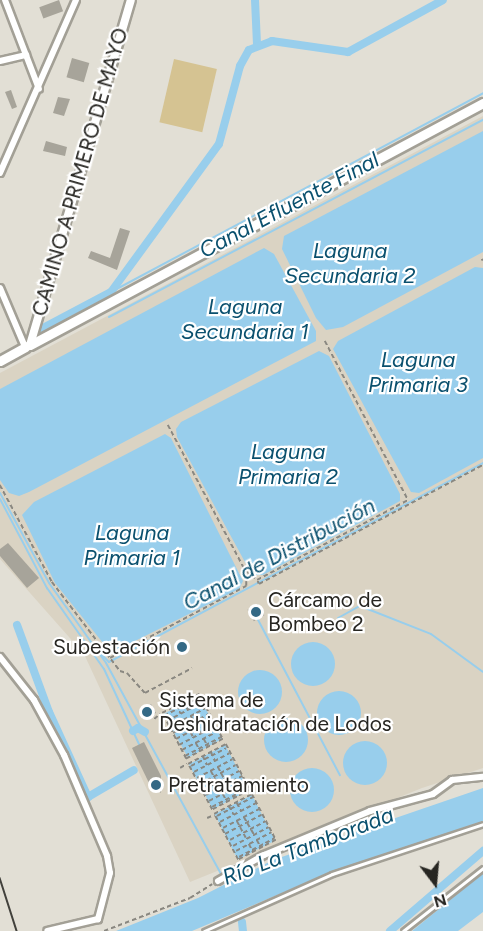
<!DOCTYPE html>
<html>
<head>
<meta charset="utf-8">
<style>
	body { margin:0 }
	#map { position:relative; width:483px; height:931px; overflow:hidden; background:#e2dfd5; font-family:Figtree,sans-serif }
	div>[style] { position:absolute }
	.built>* { inset:0; background:#dad3c3 }
	.green>* { inset:0; background:#d5c392; transform-origin:0 0 }
	.water>* { inset:0; background:#98ceec; transform-origin:0 0 }
	.round { border-radius:50% }
	.stream>* { height:2px; margin:-1px; padding:0 1px; transform-origin:1px; border-radius:1px; background:#98ceec }
	.canal>* { height:8px; margin:-4px; padding:0 4px; transform-origin:4px; border-radius:4px; background:#98ceec }
	.building>* { inset:0; background:#a7a49a; transform-origin:0 0 }
	.path>* { height:1.5px; margin-top:-0.75px; transform-origin:0; background:repeating-linear-gradient(90deg,#8a8881 0 4.5px,transparent 0 7.5px) }
	.roads { filter:drop-shadow(2px 0 #a3a096) drop-shadow(-2px 0 #a3a096) drop-shadow(0 2px #a3a096) drop-shadow(0 -2px #a3a096) }
	.service>* { height:3px; margin:-1.5px; padding:0 1.5px; transform-origin:1.5px; border-radius:1.5px; background:#fff }
	.minor>* { height:6px; margin:-3px; padding:0 3px; transform-origin:3px; border-radius:3px; background:#fff }
	.secondary>* { height:8px; margin:-4px; padding:0 4px; transform-origin:4px; border-radius:4px; background:#fff }
	.primary>* { height:9px; margin:-4.5px; padding:0 4.5px; transform-origin:4.5px; border-radius:4.5px; background:#fff }
	.tram>* { height:1.5px; margin:-0.75px; padding:0 0.75px; transform-origin:0.75px; border-radius:0.75px; background:#42413c }
	.path-bridge>* { height:1.5px; margin-top:-0.75px; transform-origin:0; background:repeating-linear-gradient(90deg,#8a8881 0 4.5px,transparent 0 7.5px) }
	.dots>* { width:16px; height:16px; translate:-50% -50%; box-sizing:border-box; border:3px solid #fff; border-radius:50% }
	span { translate:-50% -50%; white-space:nowrap; text-align:center; line-height:1.15; -webkit-text-stroke:4.5px #fff; paint-order:stroke }
	.street-label { font-size:21px; color:#272622 }
	.poi-label { font-size:21px; color:#272622 }
	.left { translate:0 -50%; text-align:left }
	.right { translate:-100% -50%; text-align:right }
	.water-label { font-size:22px; color:#0a506e; font-style:italic }
	.north { position:absolute; left:405px; top:853px; width:60px; height:60px; -webkit-text-stroke:4px #fff; paint-order:stroke; rotate:164deg; font-size:16px; font-weight:700; line-height:24px; text-align:center; color:#272622 }
	.north::after { content:''; display:block; margin:auto; width:21px; height:27px; background:#272622; clip-path:polygon(50% 0,100% 100%,50% 72%,0 100%) }
</style>
</head>
<body>
<div id="map">
	<div class="built">
		<i style="clip-path:polygon(483px 116px,483px 768px,422px 788px,190px 882px,84px 654px,0 559px,0 373px)"></i>
	</div>
	<div class="green">
		<i style="left:174px;top:59px;width:44px;height:65px;rotate:13deg"></i>
	</div>
	<div class="water">
		<i style="clip-path:polygon(483px 131px,483px 252px,343px 327px,326px 330px,316px 318px,282px 249px,284px 236px)"></i>
		<i style="clip-path:polygon(264px 248px,274px 254px,316px 331px,316px 341px,29px 492px,19px 496px,9px 493px,0 480px,0 389px)"></i>
		<i style="clip-path:polygon(475px 267px,483px 268px,483px 458px,419px 493px,411px 492px,333px 349px,338px 341px)"></i>
		<i style="clip-path:polygon(319px 351px,329px 356px,400px 494px,400px 501px,263px 575px,252px 575px,177px 437px,176px 429px,181px 422px)"></i>
		<i style="clip-path:polygon(165px 434px,171px 438px,243px 581px,239px 589px,111px 653px,55px 583px,22px 515px,34px 502px)"></i>
		<i class="round" style="left:291px;top:642px;width:44px;height:44px"></i>
		<i class="round" style="left:238px;top:670px;width:44px;height:44px"></i>
		<i class="round" style="left:317px;top:691px;width:44px;height:44px"></i>
		<i style="left:198px;top:695px;width:50px;height:39px;rotate:61deg"></i>
		<i class="round" style="left:264px;top:718px;width:44px;height:44px"></i>
		<i class="round" style="left:343px;top:741px;width:44px;height:44px"></i>
		<i style="left:225px;top:745px;width:51px;height:41px;rotate:62deg"></i>
		<i class="round" style="left:290px;top:768px;width:44px;height:44px"></i>
		<i style="clip-path:polygon(483px 788px,483px 821px,332px 872px,192px 931px,116px 931px,198px 898px,273px 860px)"></i>
		<i style="left:252px;top:795px;width:51px;height:42px;rotate:63deg"></i>
		<i style="clip-path:polygon(483px 873px,483px 912px,458px 931px,412px 931px)"></i>
	</div>
	<div class="stream">
		<i style="left:111px;top:292px;width:422px;rotate:-28.1deg"></i>
		<i style="left:109px;top:317px;width:423px;rotate:-27.8deg"></i>
		<i style="left:0;top:493px;width:102px;rotate:61.4deg"></i>
		<i style="left:49px;top:583px;width:98px;rotate:54.5deg"></i>
		<i style="left:106px;top:663px;width:240px;rotate:61.4deg"></i>
		<i style="left:0;top:499px;width:101px;rotate:62.2deg"></i>
		<i style="left:47px;top:588px;width:99px;rotate:54.9deg"></i>
		<i style="left:104px;top:669px;width:83px;rotate:65deg"></i>
		<i style="left:256px;top:616px;width:180px;rotate:62.2deg"></i>
		<i style="left:338px;top:618px;width:25px;rotate:-29deg"></i>
		<i style="left:360px;top:606px;width:76px;rotate:21.5deg"></i>
		<i style="left:431px;top:634px;width:64px;rotate:36.2deg"></i>
		<i style="left:93px;top:645px;width:23px;rotate:47deg"></i>
		<i style="left:109px;top:662px;width:424px;rotate:-28deg"></i>
	</div>
	<div class="canal">
		<i style="left:255px;top:0;width:44px;rotate:87.4deg"></i>
		<i style="left:41px;top:329px;width:79px;rotate:-27.9deg"></i>
		<i style="left:111px;top:292px;width:183px;rotate:-53.9deg"></i>
		<i style="left:219px;top:144px;width:81px;rotate:-74.9deg"></i>
		<i style="left:240px;top:66px;width:18px;rotate:-61deg"></i>
		<i style="left:249px;top:50px;width:25px;rotate:-21deg"></i>
		<i style="left:272px;top:41px;width:77px;rotate:8.2deg"></i>
		<i style="left:348px;top:52px;width:108px;rotate:-28.7deg"></i>
		<i style="left:17px;top:625px;width:93px;rotate:69.8deg"></i>
		<i style="left:49px;top:712px;width:94px;rotate:65.4deg"></i>
		<i style="left:88px;top:797px;width:53px;rotate:-30.4deg"></i>
		<i style="left:133px;top:731px;width:6px;rotate:-31deg"></i>
		<i style="left:138px;top:728px;width:8px;rotate:30deg"></i>
		<i style="left:242px;top:922px;width:9px;rotate:84deg"></i>
		<i style="left:390px;top:931px;width:123px;rotate:-40.7deg"></i>
	</div>
	<div class="building">
		<i style="left:59px;top:0;width:12px;height:21px;rotate:70deg"></i>
		<i style="left:72px;top:58px;width:18px;height:20px;rotate:16deg"></i>
		<i style="clip-path:polygon(11px 90px,17px 107px,12px 109px,5px 92px)"></i>
		<i style="clip-path:polygon(58px 97px,70px 99px,64px 116px,53px 113px)"></i>
		<i style="clip-path:polygon(46px 141px,67px 147px,65px 156px,43px 151px)"></i>
		<i style="clip-path:polygon(120px 228px,130px 231px,117px 270px,88px 258px,91px 251px,110px 258px)"></i>
		<i style="clip-path:polygon(8px 543px,39px 578px,27px 588px,0 556px,0 549px)"></i>
		<i style="left:258px;top:604px;width:13px;height:12px;rotate:61deg"></i>
		<i style="clip-path:polygon(183px 641px,188px 650px,181px 653px,176px 645px)"></i>
		<i style="clip-path:polygon(151px 704px,156px 713px,143px 719px,139px 711px)"></i>
		<i style="clip-path:polygon(144px 742px,161px 776px,161px 793px,149px 783px,132px 748px)"></i>
	</div>
	<div class="path">
		<i style="left:482px;top:259px;width:2px;rotate:63deg"></i>
		<i style="left:325px;top:341px;width:179px;rotate:62.4deg"></i>
		<i style="left:168px;top:425px;width:164px;rotate:62deg"></i>
		<i style="left:0;top:485px;width:110px;rotate:61.8deg"></i>
		<i style="left:52px;top:582px;width:112px;rotate:52.6deg"></i>
		<i style="left:120px;top:671px;width:7px;rotate:16deg"></i>
		<i style="left:127px;top:673px;width:27px;rotate:48deg"></i>
		<i style="left:145px;top:693px;width:53px;rotate:-28deg"></i>
		<i style="left:258px;top:581px;width:3px;rotate:72deg"></i>
		<i style="left:259px;top:584px;width:254px;rotate:-28deg"></i>
		<i style="left:110px;top:658px;width:154px;rotate:-27.9deg"></i>
		<i style="left:246px;top:586px;width:15px;rotate:-90deg"></i>
		<i style="left:246px;top:571px;width:14px;rotate:39deg"></i>
		<i style="left:257px;top:580px;width:171px;rotate:-27.9deg"></i>
		<i style="left:199px;top:694px;width:51px;rotate:61.9deg"></i>
		<i style="left:223px;top:739px;width:42px;rotate:151.6deg"></i>
		<i style="left:186px;top:759px;width:52px;rotate:-117.6deg"></i>
		<i style="left:162px;top:713px;width:42px;rotate:-27.2deg"></i>
		<i style="left:164px;top:716px;width:40px;rotate:-28deg"></i>
		<i style="left:154px;top:719px;width:8px;rotate:-40deg"></i>
		<i style="left:167px;top:721px;width:40px;rotate:-28deg"></i>
		<i style="left:170px;top:727px;width:40px;rotate:-28deg"></i>
		<i style="left:173px;top:733px;width:40px;rotate:-28deg"></i>
		<i style="left:176px;top:739px;width:41px;rotate:-27.8deg"></i>
		<i style="left:226px;top:744px;width:52px;rotate:62.4deg"></i>
		<i style="left:250px;top:790px;width:43px;rotate:152.2deg"></i>
		<i style="left:212px;top:810px;width:52px;rotate:-117.6deg"></i>
		<i style="left:188px;top:764px;width:43px;rotate:-27.8deg"></i>
		<i style="left:179px;top:745px;width:41px;rotate:-27.8deg"></i>
		<i style="left:182px;top:750px;width:41px;rotate:-27.8deg"></i>
		<i style="left:185px;top:756px;width:41px;rotate:-27.8deg"></i>
		<i style="left:191px;top:766px;width:39px;rotate:-27deg"></i>
		<i style="left:180px;top:768px;width:8px;rotate:-30deg"></i>
		<i style="left:194px;top:772px;width:40px;rotate:-28deg"></i>
		<i style="left:197px;top:778px;width:40px;rotate:-28deg"></i>
		<i style="left:200px;top:784px;width:40px;rotate:-28deg"></i>
		<i style="left:203px;top:790px;width:41px;rotate:-27.8deg"></i>
		<i style="left:252px;top:794px;width:52px;rotate:62.4deg"></i>
		<i style="left:276px;top:840px;width:43px;rotate:152.2deg"></i>
		<i style="left:238px;top:860px;width:52px;rotate:-117.6deg"></i>
		<i style="left:214px;top:814px;width:43px;rotate:-27.8deg"></i>
		<i style="left:206px;top:795px;width:41px;rotate:-27.8deg"></i>
		<i style="left:209px;top:801px;width:41px;rotate:-27.8deg"></i>
		<i style="left:212px;top:807px;width:41px;rotate:-27.8deg"></i>
		<i style="left:217px;top:816px;width:41px;rotate:-27.8deg"></i>
		<i style="left:207px;top:818px;width:8px;rotate:-23deg"></i>
		<i style="left:220px;top:822px;width:41px;rotate:-27.8deg"></i>
		<i style="left:223px;top:828px;width:41px;rotate:-27.8deg"></i>
		<i style="left:225px;top:834px;width:41px;rotate:-27.8deg"></i>
		<i style="left:230px;top:840px;width:40px;rotate:-28deg"></i>
		<i style="left:233px;top:846px;width:40px;rotate:-28deg"></i>
		<i style="left:236px;top:851px;width:40px;rotate:-28deg"></i>
		<i style="left:239px;top:857px;width:40px;rotate:-28deg"></i>
		<i style="left:104px;top:931px;width:92px;rotate:-21deg"></i>
		<i style="left:190px;top:898px;width:26px;rotate:-32deg"></i>
	</div>
	<div class="roads">
		<div class="service">
			<i style="left:204px;top:931px;width:140px;rotate:-24deg"></i>
			<i style="left:332px;top:874px;width:159px;rotate:-18.3deg"></i>
			<i style="left:403px;top:931px;width:102px;rotate:-38.2deg"></i>
		</div>
		<div class="minor">
			<i style="left:5px;top:0;width:95px;rotate:69.1deg"></i>
			<i style="left:0;top:61px;width:27px;rotate:-13deg"></i>
			<i style="left:0;top:173px;width:189px;rotate:-66.3deg"></i>
			<i style="left:0;top:288px;width:64px;rotate:67deg"></i>
			<i style="left:0;top:657px;width:55px;rotate:51.7deg"></i>
			<i style="left:34px;top:700px;width:63px;rotate:61.4deg"></i>
			<i style="left:64px;top:755px;width:110px;rotate:66.9deg"></i>
			<i style="left:107px;top:856px;width:17px;rotate:80deg"></i>
			<i style="left:110px;top:873px;width:48px;rotate:104.6deg"></i>
			<i style="left:98px;top:919px;width:52px;rotate:166.8deg"></i>
			<i style="left:218px;top:881px;width:53px;rotate:-29.5deg"></i>
			<i style="left:264px;top:855px;width:115px;rotate:-22.5deg"></i>
			<i style="left:370px;top:811px;width:65px;rotate:-15.1deg"></i>
			<i style="left:433px;top:794px;width:24px;rotate:-36deg"></i>
			<i style="left:452px;top:780px;width:31px;rotate:-6deg"></i>
		</div>
		<div class="secondary">
			<i style="left:26px;top:347px;width:4px;rotate:-27deg"></i>
			<i style="left:30px;top:345px;width:359px;rotate:-73.7deg"></i>
		</div>
		<div class="primary">
			<i style="left:30px;top:345px;width:514px;rotate:-28.11deg"></i>
			<i style="left:0;top:361px;width:29px;rotate:-29deg"></i>
		</div>
	</div>
	<div class="tram">
		<i style="left:0;top:878px;width:56px;rotate:72.2deg"></i>
	</div>
	<div class="path-bridge">
		<i style="left:184px;top:701px;width:10px;rotate:66deg"></i>
		<i style="left:176px;top:705px;width:10px;rotate:61deg"></i>
		<i style="left:191px;top:716px;width:20px;rotate:60deg"></i>
		<i style="left:184px;top:719px;width:20px;rotate:63deg"></i>
		<i style="left:204px;top:739px;width:9px;rotate:63deg"></i>
		<i style="left:196px;top:743px;width:9px;rotate:63deg"></i>
		<i style="left:211px;top:752px;width:10px;rotate:66deg"></i>
		<i style="left:203px;top:756px;width:10px;rotate:66deg"></i>
		<i style="left:218px;top:767px;width:19px;rotate:62deg"></i>
		<i style="left:211px;top:771px;width:19px;rotate:62deg"></i>
		<i style="left:230px;top:790px;width:9px;rotate:58deg"></i>
		<i style="left:223px;top:794px;width:9px;rotate:63deg"></i>
		<i style="left:237px;top:803px;width:9px;rotate:63deg"></i>
		<i style="left:229px;top:806px;width:10px;rotate:61deg"></i>
		<i style="left:244px;top:817px;width:20px;rotate:60deg"></i>
		<i style="left:237px;top:821px;width:19px;rotate:62deg"></i>
		<i style="left:257px;top:840px;width:9px;rotate:63deg"></i>
		<i style="left:249px;top:844px;width:9px;rotate:63deg"></i>
	</div>
	<div class="dots">
		<i style="left:256px;top:612px;background:#346985"></i>
		<i style="left:182px;top:647px;background:#346985"></i>
		<i style="left:147px;top:712px;background:#346985"></i>
		<i style="left:156px;top:785px;background:#346985"></i>
	</div>
	<div class="street-label">
		<span style="left:80px;top:172px;rotate:-74deg">CAMINO A PRIMERO DE MAYO</span>
	</div>
	<div class="poi-label">
		<span class="left" style="left:268px;top:612px">Cárcamo de<br>Bombeo 2</span>
		<span class="right" style="left:170px;top:647px">Subestación</span>
		<span class="left" style="left:159px;top:712px">Sistema de<br>Deshidratación de Lodos</span>
		<span class="left" style="left:168px;top:785px">Pretratamiento</span>
	</div>
	<div class="water-label">
		<span style="left:289px;top:205px;rotate:-28deg">Canal Efluente Final</span>
		<span style="left:350px;top:263px">Laguna<br>Secundaria 2</span>
		<span style="left:245px;top:319px">Laguna<br>Secundaria 1</span>
		<span style="left:418px;top:372px">Laguna<br>Primaria 3</span>
		<span style="left:288px;top:464px">Laguna<br>Primaria 2</span>
		<span style="left:132px;top:545px">Laguna<br>Primaria 1</span>
		<span style="left:279px;top:554px;rotate:-28deg">Canal de Distribución</span>
		<span style="left:308px;top:846px;rotate:-21deg">Río La Tamborada</span>
	</div>
	<div class="north">N</div>
</div>
</body>
</html>
